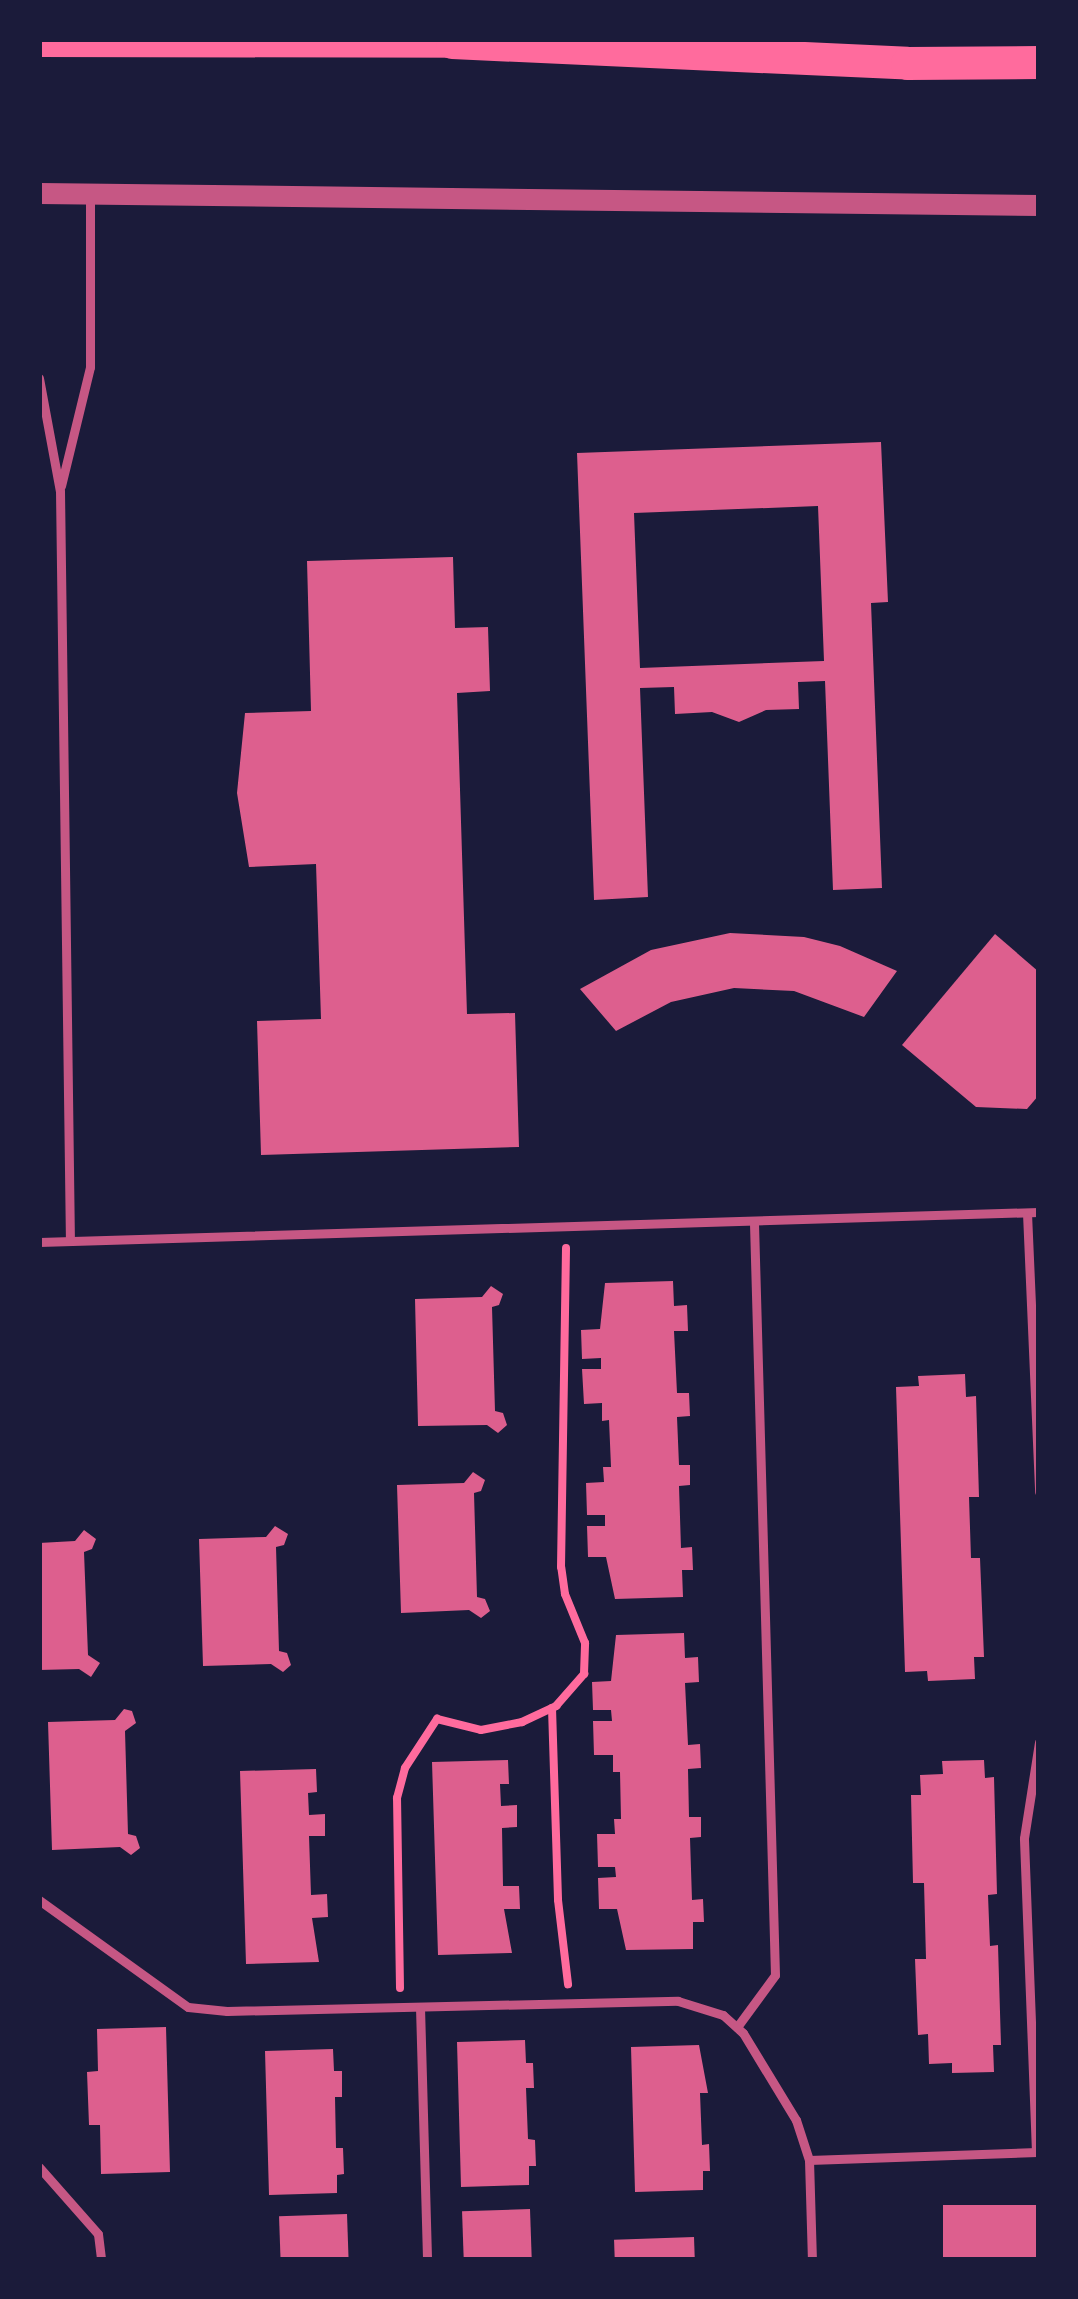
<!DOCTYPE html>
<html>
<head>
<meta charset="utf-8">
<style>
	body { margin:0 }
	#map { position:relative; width:1078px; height:2299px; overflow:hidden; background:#1b1b3a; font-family:Jost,sans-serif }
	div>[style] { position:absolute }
	.building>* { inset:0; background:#dd5f8e; transform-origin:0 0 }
	.path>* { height:8px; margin:-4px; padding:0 4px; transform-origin:4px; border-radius:4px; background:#ff6b9d }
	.service>* { height:9px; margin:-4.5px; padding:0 4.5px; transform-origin:4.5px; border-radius:4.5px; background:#c65784 }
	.tertiary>* { height:21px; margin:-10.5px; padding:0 10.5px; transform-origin:10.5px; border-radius:10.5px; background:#c65784 }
	.trunk>* { height:33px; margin:-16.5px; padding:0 16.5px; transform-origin:16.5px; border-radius:16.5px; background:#ff6b9d }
	span { translate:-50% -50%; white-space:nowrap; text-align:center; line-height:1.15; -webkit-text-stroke:12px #1b1b3a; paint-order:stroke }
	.frame { position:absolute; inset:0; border:42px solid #1b1b3a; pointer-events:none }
</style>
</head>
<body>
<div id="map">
	<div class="building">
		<i style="clip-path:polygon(evenodd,881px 442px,888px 602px,871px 603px,882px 888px,833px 890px,825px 681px,798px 682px,799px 709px,766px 710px,739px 722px,712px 712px,675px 714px,674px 687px,640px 688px,648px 897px,594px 900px,577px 453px,881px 442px,818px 506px,824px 661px,640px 668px,634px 513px,818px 506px)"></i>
		<i style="clip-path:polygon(453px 557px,455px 628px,488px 627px,490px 691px,457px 693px,467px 1014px,515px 1013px,519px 1147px,261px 1155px,257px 1021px,321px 1019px,316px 864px,249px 867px,237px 793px,245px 713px,311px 711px,307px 561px)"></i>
		<i style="clip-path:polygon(730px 933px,804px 937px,840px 946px,897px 971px,864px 1017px,794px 991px,734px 988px,671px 1002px,616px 1031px,580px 989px,651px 950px)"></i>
		<i style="clip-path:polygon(995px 934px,1039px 972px,1039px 1095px,1027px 1109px,976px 1107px,902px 1045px)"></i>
		<i style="clip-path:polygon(673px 1281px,674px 1306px,687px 1305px,688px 1331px,674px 1331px,677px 1393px,689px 1393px,690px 1416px,677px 1417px,679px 1465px,690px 1465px,690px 1485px,679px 1486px,681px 1548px,692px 1547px,693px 1570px,682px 1570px,683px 1597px,615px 1599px,606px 1557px,588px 1557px,587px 1526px,605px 1526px,605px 1515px,587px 1515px,586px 1483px,604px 1482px,603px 1467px,611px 1467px,609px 1420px,602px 1421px,602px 1403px,584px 1404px,582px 1369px,601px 1369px,601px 1358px,582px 1359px,581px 1330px,600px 1329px,605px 1283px)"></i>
		<i style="clip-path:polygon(491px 1286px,503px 1294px,499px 1305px,492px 1307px,495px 1411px,503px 1413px,507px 1425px,498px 1433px,487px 1425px,418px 1426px,415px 1299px,482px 1297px)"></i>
		<i style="clip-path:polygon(965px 1374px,966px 1397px,976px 1396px,979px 1497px,969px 1497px,971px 1558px,980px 1558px,984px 1657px,974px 1657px,975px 1679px,928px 1681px,927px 1671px,905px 1672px,896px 1387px,919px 1386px,918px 1376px)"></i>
		<i style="clip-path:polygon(473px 1472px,485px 1480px,481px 1491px,474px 1493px,477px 1597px,485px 1599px,490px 1611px,481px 1618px,469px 1610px,401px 1613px,397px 1485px,464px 1483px)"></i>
		<i style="clip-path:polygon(275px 1526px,288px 1534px,284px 1545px,276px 1547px,279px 1651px,287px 1653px,291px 1665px,283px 1672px,271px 1664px,203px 1666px,199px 1539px,266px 1537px)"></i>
		<i style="clip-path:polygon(84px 1530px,96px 1539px,92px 1549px,84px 1552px,88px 1655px,100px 1663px,91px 1677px,79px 1669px,39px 1670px,39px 1543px,75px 1541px)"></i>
		<i style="clip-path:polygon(684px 1633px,685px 1658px,698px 1657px,699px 1682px,685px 1683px,688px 1745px,700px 1744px,701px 1768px,688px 1769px,689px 1817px,701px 1817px,701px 1837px,690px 1838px,692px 1900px,703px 1899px,704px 1922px,693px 1922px,693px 1949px,626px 1950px,617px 1909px,599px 1909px,598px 1878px,616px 1877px,615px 1867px,598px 1867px,597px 1834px,615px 1834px,614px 1819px,621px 1819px,620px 1772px,613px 1772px,613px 1755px,594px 1755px,593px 1721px,612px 1721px,611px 1710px,593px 1710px,592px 1682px,611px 1681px,616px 1635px)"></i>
		<i style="clip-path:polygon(124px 1709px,132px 1711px,136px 1723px,125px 1731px,128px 1834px,136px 1836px,140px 1848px,131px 1855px,120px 1847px,52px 1850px,48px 1722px,115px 1720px)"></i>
		<i style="clip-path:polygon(508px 1760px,509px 1784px,500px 1784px,501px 1806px,517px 1805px,517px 1827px,502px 1828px,503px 1886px,519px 1886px,520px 1909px,504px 1909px,512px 1953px,438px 1955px,432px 1762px)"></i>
		<i style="clip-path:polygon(984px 1760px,985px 1778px,994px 1777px,997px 1894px,988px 1895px,990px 1946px,998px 1945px,1001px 2045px,993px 2045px,994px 2072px,952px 2073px,952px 2063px,929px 2064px,928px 2034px,918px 2035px,915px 1959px,926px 1959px,924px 1883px,913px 1883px,911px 1795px,921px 1795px,920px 1775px,943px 1774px,942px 1761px)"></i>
		<i style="clip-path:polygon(316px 1769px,317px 1792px,308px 1793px,309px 1815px,325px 1814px,325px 1836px,309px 1836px,311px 1895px,327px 1894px,328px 1917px,312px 1918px,319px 1962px,246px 1964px,240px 1771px)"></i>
		<i style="clip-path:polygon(166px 2027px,170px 2172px,101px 2174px,100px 2125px,89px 2125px,87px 2072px,98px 2071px,97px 2029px)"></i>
		<i style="clip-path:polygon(525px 2040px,526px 2063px,533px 2063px,534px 2088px,526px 2088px,528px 2139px,535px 2140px,536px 2166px,529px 2166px,529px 2185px,461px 2187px,457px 2042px)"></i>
		<i style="clip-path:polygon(699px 2045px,708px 2093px,700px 2093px,702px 2145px,709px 2144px,710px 2171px,703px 2171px,703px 2190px,635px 2192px,631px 2047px)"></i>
		<i style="clip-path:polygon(333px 2049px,334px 2071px,342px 2071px,342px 2097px,335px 2097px,336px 2148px,343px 2148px,344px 2174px,337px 2175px,337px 2193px,269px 2195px,265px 2051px)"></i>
		<i style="left:1039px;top:2205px;width:55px;height:96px;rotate:90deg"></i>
		<i style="left:530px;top:2209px;width:51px;height:68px;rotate:88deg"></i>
		<i style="left:347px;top:2214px;width:46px;height:68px;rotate:88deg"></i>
		<i style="left:694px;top:2237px;width:23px;height:80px;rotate:88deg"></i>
	</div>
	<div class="path">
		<i style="left:552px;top:1708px;width:192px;rotate:88.2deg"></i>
		<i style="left:558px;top:1900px;width:85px;rotate:83.2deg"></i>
		<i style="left:400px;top:1988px;width:190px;rotate:-90.9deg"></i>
		<i style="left:397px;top:1798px;width:31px;rotate:-75deg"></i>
		<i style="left:405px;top:1768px;width:59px;rotate:-56.9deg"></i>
		<i style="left:437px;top:1719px;width:45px;rotate:14deg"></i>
		<i style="left:481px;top:1730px;width:42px;rotate:-11deg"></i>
		<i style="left:522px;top:1722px;width:38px;rotate:-25deg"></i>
		<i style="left:556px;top:1706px;width:43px;rotate:-48.8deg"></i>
		<i style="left:584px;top:1674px;width:31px;rotate:-88deg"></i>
		<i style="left:585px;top:1643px;width:53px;rotate:-112.2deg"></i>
		<i style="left:565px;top:1594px;width:27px;rotate:-98deg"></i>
		<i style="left:561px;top:1567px;width:319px;rotate:-89.1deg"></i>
	</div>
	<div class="service">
		<i style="left:39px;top:378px;width:115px;rotate:79.5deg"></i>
		<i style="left:60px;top:491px;width:750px;rotate:89.24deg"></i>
		<i style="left:61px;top:486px;width:122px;rotate:-76.3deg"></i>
		<i style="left:90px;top:367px;width:173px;rotate:-90deg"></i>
		<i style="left:1027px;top:1213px;width:279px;rotate:87.5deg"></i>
		<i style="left:39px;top:1242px;width:1000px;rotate:-1.72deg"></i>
		<i style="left:39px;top:1900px;width:183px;rotate:35.7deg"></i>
		<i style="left:188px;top:2007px;width:39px;rotate:6deg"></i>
		<i style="left:227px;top:2011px;width:451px;rotate:-1.3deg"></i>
		<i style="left:678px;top:2001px;width:47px;rotate:17.3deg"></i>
		<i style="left:723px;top:2015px;width:27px;rotate:42deg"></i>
		<i style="left:743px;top:2033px;width:102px;rotate:58.7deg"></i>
		<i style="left:796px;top:2120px;width:42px;rotate:72deg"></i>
		<i style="left:809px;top:2160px;width:100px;rotate:88.3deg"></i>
		<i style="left:420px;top:2007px;width:253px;rotate:88.4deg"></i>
		<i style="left:737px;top:2027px;width:64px;rotate:-53.8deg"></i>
		<i style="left:775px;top:1975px;width:754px;rotate:-91.6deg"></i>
		<i style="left:1036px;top:2152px;width:314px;rotate:-92.2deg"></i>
		<i style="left:1024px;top:1838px;width:97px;rotate:-81.1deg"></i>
		<i style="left:809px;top:2160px;width:228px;rotate:-2deg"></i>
		<i style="left:39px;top:2167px;width:89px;rotate:48.6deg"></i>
		<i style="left:98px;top:2234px;width:26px;rotate:83deg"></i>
	</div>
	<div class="tertiary">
		<i style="left:39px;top:193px;width:1000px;rotate:0.69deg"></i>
	</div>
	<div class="trunk">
		<i style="left:39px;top:40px;width:430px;rotate:0.1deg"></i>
		<i style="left:452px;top:42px;width:455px;rotate:2.6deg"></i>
		<i style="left:907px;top:63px;width:132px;rotate:-0.4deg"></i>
	</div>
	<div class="frame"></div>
</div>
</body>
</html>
